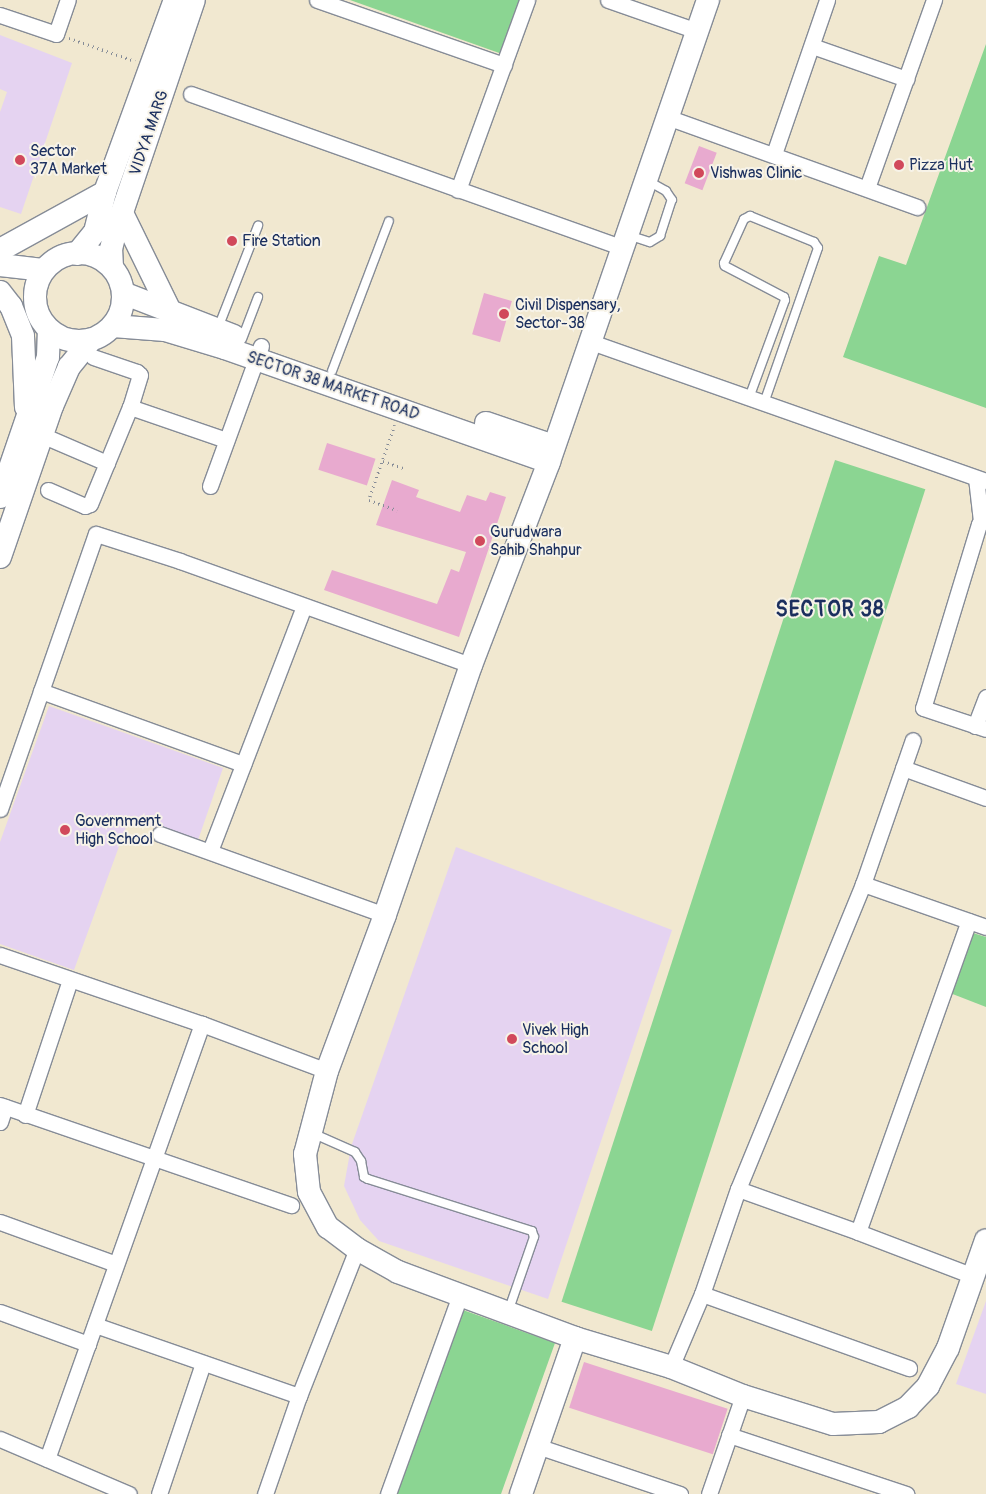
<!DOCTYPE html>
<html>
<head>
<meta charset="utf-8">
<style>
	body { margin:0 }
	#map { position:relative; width:986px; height:1494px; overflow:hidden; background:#f1e8d0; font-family:Pangolin,sans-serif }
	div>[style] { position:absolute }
	.built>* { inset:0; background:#e5d3f1 }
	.green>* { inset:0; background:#8bd592; transform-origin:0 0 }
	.building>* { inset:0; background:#e8aacf; transform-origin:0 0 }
	.path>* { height:2.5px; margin-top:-1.25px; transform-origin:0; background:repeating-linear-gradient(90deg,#868c97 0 1px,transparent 0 5px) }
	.roads { filter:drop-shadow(1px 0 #868c97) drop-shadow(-1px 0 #868c97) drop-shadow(0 1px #868c97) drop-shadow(0 -1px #868c97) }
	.lane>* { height:8px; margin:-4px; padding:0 4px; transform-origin:4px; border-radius:4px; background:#fff }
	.street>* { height:15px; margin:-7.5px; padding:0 7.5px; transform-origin:7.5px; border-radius:7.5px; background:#fff }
	.secondary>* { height:22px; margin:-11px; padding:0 11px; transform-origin:11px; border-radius:11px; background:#fff }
	.secondary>.ring { margin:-11px; padding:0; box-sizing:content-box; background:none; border:22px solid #fff; border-radius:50% }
	.dots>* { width:14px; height:14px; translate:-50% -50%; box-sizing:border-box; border:2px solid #f7f3e8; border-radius:50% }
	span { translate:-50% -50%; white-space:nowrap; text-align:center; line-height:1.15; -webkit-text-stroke:4px #f7f3e8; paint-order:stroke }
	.street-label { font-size:16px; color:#1b2f5e }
	.poi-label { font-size:16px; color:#1b2f5e }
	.left { translate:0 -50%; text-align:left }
	.district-label { font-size:21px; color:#1b2f5e; font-weight:700; letter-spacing:1px }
</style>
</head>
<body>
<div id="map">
	<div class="built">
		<i style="clip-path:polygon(0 35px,72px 63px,21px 214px,0 207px,0 112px,7px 92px,0 89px)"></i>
		<i style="clip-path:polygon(49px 706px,223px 768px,197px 843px,129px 819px,74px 970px,0 944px,0 842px)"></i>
		<i style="clip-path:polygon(456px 847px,672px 930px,548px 1299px,379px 1241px,360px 1220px,344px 1186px,351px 1147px)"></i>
		<i style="clip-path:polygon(986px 1301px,986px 1394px,956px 1384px)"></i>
	</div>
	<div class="green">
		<i style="clip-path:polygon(350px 0,522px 0,502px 54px)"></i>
		<i style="clip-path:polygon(986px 44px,986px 408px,843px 357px,879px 256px,906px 265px)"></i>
		<i style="left:835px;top:460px;width:95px;height:885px;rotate:18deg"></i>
		<i style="clip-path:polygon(973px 933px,986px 937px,986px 1007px,950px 993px)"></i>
		<i style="clip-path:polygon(463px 1310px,555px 1343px,501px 1494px,397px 1494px)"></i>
	</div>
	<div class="building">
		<i style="left:699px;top:146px;width:19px;height:40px;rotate:21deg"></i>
		<i style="left:484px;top:293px;width:29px;height:43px;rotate:16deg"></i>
		<i style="left:327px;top:443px;width:51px;height:28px;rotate:18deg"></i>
		<i style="clip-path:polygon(392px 480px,419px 490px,416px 497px,460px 512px,467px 495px,486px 501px,490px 492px,506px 497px,459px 637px,324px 590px,332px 570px,437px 604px,451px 569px,459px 572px,466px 552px,376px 525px)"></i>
		<i style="left:584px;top:1362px;width:151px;height:48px;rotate:18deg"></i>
	</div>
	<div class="path">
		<i style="left:69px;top:38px;width:70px;rotate:19.2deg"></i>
		<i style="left:395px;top:425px;width:79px;rotate:109.1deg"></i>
		<i style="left:369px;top:500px;width:30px;rotate:20deg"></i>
		<i style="left:383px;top:461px;width:24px;rotate:19deg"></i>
	</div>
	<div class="roads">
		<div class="lane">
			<i style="left:628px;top:235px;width:23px;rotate:18deg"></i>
			<i style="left:650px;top:242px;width:12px;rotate:-31deg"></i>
			<i style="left:660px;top:236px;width:38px;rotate:-72deg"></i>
			<i style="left:672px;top:200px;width:11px;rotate:-124deg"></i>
			<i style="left:666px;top:191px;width:21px;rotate:-151deg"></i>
			<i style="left:218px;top:328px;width:110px;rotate:-68.6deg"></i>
			<i style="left:242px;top:339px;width:45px;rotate:-69.1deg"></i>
			<i style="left:332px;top:371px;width:160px;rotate:-69.2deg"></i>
			<i style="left:749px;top:398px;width:104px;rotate:-69.8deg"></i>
			<i style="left:785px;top:300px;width:3px;rotate:-108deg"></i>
			<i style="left:784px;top:297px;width:67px;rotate:-152.3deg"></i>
			<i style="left:725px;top:266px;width:3px;rotate:-108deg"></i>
			<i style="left:724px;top:263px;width:48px;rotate:-65.6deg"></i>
			<i style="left:744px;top:219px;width:7px;rotate:-27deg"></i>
			<i style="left:750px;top:216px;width:69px;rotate:22.1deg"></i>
			<i style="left:814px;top:242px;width:7px;rotate:56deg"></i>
			<i style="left:818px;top:248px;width:164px;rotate:109.2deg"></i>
			<i style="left:312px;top:1133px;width:47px;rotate:23.8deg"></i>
			<i style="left:355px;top:1152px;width:11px;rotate:56deg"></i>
			<i style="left:361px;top:1161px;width:16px;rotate:79deg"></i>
			<i style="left:364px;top:1177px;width:4px;rotate:27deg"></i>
			<i style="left:368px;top:1179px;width:172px;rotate:17.6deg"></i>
			<i style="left:532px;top:1231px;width:6px;rotate:72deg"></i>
			<i style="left:534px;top:1237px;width:79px;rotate:109.1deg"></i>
		</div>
		<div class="street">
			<i style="left:317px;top:0;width:198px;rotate:19.2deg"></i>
			<i style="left:608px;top:0;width:94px;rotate:19.2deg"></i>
			<i style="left:0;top:15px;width:59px;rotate:18.7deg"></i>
			<i style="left:56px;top:34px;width:36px;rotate:-71deg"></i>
			<i style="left:812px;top:46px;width:100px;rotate:19.3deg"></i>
			<i style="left:191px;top:94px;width:459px;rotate:19.6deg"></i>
			<i style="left:667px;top:117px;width:266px;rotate:19.8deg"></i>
			<i style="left:774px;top:154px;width:163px;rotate:-71deg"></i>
			<i style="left:867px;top:188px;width:200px;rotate:-70.4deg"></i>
			<i style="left:458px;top:190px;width:202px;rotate:-70deg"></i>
			<i style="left:591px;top:342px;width:419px;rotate:19.4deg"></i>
			<i style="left:93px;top:357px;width:46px;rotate:18.8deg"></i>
			<i style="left:137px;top:372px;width:4px;rotate:45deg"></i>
			<i style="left:140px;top:375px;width:34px;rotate:107deg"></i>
			<i style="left:51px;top:439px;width:61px;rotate:23.2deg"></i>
			<i style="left:976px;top:478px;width:43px;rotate:83.4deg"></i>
			<i style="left:210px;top:486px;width:149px;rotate:-70deg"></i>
			<i style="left:48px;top:490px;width:40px;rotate:23.4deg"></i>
			<i style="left:85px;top:506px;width:5px;rotate:-22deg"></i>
			<i style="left:90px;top:504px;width:105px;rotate:-67.6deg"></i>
			<i style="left:130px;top:407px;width:102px;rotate:19deg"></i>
			<i style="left:986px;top:520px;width:8px;rotate:150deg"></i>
			<i style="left:979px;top:524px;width:192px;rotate:106.9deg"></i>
			<i style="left:923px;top:708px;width:66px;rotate:18.4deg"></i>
			<i style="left:41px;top:691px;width:215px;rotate:19.9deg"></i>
			<i style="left:975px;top:726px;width:31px;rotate:-69deg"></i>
			<i style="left:903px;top:768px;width:88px;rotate:19.9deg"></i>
			<i style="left:0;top:809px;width:291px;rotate:-70.8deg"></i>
			<i style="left:96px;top:534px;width:88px;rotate:17.8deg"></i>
			<i style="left:180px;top:561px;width:309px;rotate:19.7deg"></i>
			<i style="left:160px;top:834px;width:239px;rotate:19.8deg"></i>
			<i style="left:210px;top:851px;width:262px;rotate:-69deg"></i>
			<i style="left:863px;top:884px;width:130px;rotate:19.3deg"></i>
			<i style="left:0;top:955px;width:213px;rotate:18.9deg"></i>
			<i style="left:202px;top:1024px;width:134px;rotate:20.6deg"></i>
			<i style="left:0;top:1105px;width:308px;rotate:19deg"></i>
			<i style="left:25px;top:1115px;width:142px;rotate:-71.6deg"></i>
			<i style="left:0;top:1122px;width:16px;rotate:-72deg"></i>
			<i style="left:738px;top:1189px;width:127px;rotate:19.7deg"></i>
			<i style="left:858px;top:1232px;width:123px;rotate:20.9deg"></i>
			<i style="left:0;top:1222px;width:123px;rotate:19.9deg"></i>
			<i style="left:858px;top:1232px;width:330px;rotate:-70.4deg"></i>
			<i style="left:702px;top:1294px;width:220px;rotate:19.7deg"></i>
			<i style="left:0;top:1312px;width:94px;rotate:20deg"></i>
			<i style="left:95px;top:1325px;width:216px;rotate:19.2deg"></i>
			<i style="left:671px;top:1367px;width:79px;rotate:-67deg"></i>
			<i style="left:702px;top:1294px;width:111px;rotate:-71.1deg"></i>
			<i style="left:738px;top:1189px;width:330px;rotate:-67.7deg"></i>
			<i style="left:863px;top:884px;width:152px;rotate:-70.9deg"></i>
			<i style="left:729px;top:1435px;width:187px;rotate:18.4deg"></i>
			<i style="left:0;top:1439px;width:140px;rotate:23.1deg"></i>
			<i style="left:537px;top:1446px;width:151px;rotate:18.6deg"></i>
			<i style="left:47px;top:1459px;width:462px;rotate:-70.4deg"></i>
			<i style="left:159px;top:1494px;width:138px;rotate:-71.4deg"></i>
			<i style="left:265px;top:1494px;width:104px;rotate:-70.9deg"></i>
			<i style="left:299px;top:1396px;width:158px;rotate:-68.5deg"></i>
			<i style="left:388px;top:1494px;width:212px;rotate:-70.1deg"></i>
			<i style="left:709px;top:1494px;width:104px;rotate:-70.9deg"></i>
		</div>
		<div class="secondary">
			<i style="left:708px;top:0;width:489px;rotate:109deg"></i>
			<i style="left:549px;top:462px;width:217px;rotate:111deg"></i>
			<i style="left:471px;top:665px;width:264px;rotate:109deg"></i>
			<i style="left:385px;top:915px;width:166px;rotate:110.4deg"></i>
			<i style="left:327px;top:1071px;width:86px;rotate:104.8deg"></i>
			<i style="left:305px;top:1154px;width:38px;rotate:84deg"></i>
			<i style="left:309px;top:1192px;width:40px;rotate:62deg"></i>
			<i style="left:328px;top:1227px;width:36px;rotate:37deg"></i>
			<i style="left:357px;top:1249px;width:47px;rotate:29.3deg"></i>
			<i style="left:398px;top:1272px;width:189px;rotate:20.4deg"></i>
			<i style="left:575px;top:1338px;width:100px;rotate:16.8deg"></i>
			<i style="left:671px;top:1367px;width:78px;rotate:21.9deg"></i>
			<i style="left:743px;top:1396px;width:94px;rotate:17.3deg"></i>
			<i style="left:833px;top:1424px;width:46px;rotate:-2.5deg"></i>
			<i style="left:879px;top:1422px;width:33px;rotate:-27deg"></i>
			<i style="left:908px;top:1407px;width:29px;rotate:-46deg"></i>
			<i style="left:928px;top:1386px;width:43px;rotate:-62.2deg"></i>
			<i style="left:948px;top:1348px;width:114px;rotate:-70.6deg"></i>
			<i style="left:122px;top:213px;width:109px;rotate:63.9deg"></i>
			<i style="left:0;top:250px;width:120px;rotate:-28.9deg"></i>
			<i class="ring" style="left:35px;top:253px;width:66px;height:66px"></i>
			<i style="left:77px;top:254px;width:28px;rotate:-51deg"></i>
			<i style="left:95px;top:232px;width:41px;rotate:-76deg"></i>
			<i style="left:105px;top:192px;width:204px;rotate:-70deg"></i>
			<i style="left:0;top:265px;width:43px;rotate:6.6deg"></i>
			<i style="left:112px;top:267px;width:18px;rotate:-93deg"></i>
			<i style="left:111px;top:249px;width:16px;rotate:-76deg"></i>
			<i style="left:115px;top:233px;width:246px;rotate:-71.3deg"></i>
			<i style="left:0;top:292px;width:18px;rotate:52deg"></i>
			<i style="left:11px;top:306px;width:32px;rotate:68deg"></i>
			<i style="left:23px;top:336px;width:71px;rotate:87.6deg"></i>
			<i style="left:123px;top:293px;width:119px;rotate:21.2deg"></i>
			<i style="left:113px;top:326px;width:52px;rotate:4.4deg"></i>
			<i style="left:165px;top:330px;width:63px;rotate:16.7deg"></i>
			<i style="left:225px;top:348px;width:343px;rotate:19.4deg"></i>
			<i style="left:486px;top:423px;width:71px;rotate:18.9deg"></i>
			<i style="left:0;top:497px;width:148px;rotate:-71.1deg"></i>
			<i style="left:48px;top:357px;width:26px;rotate:-88deg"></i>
			<i style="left:0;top:557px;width:160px;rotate:-71deg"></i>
			<i style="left:52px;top:406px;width:43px;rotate:-66.4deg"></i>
			<i style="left:69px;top:367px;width:35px;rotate:-51deg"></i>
			<i style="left:521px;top:1494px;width:165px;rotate:-70.9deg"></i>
		</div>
	</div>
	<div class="dots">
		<i style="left:20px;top:160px;background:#d1495b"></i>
		<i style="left:899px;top:165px;background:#d1495b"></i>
		<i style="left:699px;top:173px;background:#d1495b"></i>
		<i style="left:232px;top:241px;background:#d1495b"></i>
		<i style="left:504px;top:314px;background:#d1495b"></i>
		<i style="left:480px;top:541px;background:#d1495b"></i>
		<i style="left:65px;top:830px;background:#d1495b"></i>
		<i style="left:512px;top:1039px;background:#d1495b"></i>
	</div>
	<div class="street-label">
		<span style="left:149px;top:133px;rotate:-71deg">VIDYA MARG</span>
		<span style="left:333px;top:386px;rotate:19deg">SECTOR 38 MARKET ROAD</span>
	</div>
	<div class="poi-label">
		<span class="left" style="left:30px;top:160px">Sector<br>37A Market</span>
		<span class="left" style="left:909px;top:165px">Pizza Hut</span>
		<span class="left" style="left:710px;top:173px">Vishwas Clinic</span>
		<span class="left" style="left:242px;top:241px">Fire Station</span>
		<span class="left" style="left:515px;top:314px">Civil Dispensary,<br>Sector-38</span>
		<span class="left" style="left:490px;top:541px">Gurudwara<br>Sahib Shahpur</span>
		<span class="left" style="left:75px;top:830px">Government<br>High School</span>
		<span class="left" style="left:522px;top:1039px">Vivek High<br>School</span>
	</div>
	<div class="district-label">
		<span style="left:830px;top:610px">SECTOR 38</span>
	</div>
</div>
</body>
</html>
